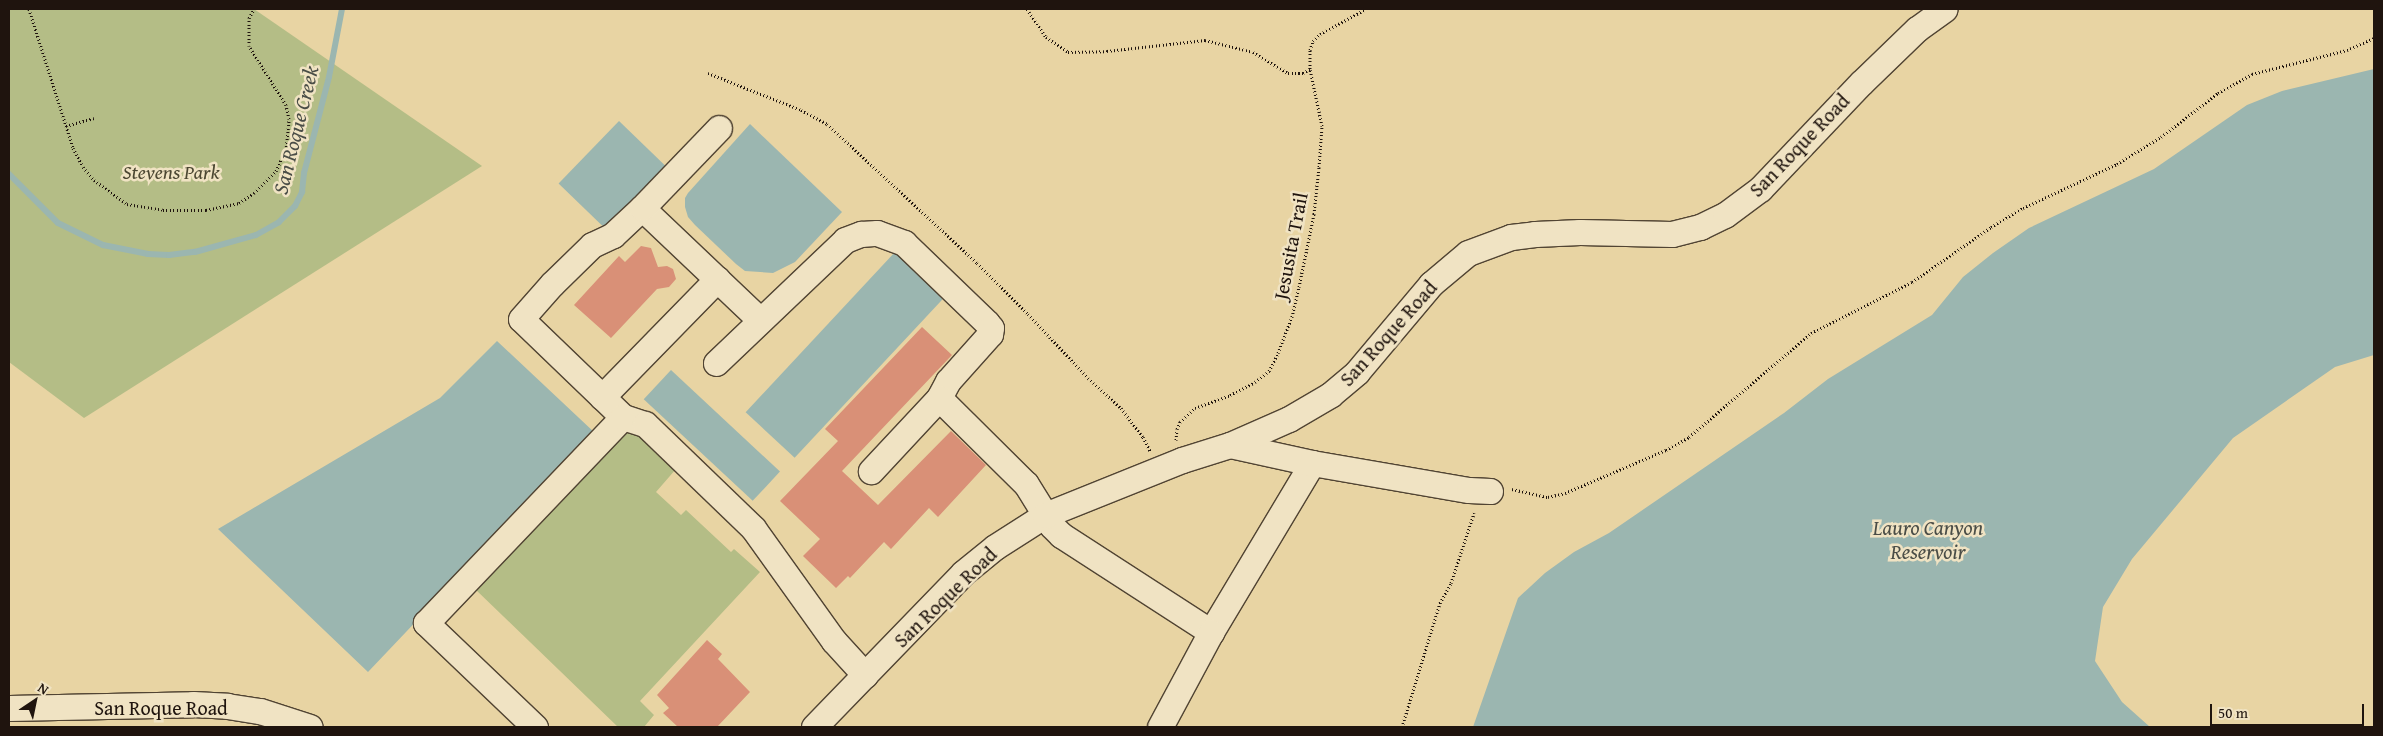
<!DOCTYPE html>
<html>
<head>
<meta charset="utf-8">
<style>
	body { margin:0 }
	#map { position:relative; width:2383px; height:736px; overflow:hidden; background:#e8d4a3; font-family:"Gentium Book Plus",serif }
	div>[style] { position:absolute }
	.green>* { inset:0; background:#b4bd86 }
	.water>* { inset:0; background:#9bb6b0; transform-origin:0 0 }
	.stream>* { height:6px; margin:-3px; padding:0 3px; transform-origin:3px; border-radius:3px; background:#9bb6b0 }
	.building>* { inset:0; background:#d99077 }
	.path>* { height:3px; margin-top:-1.5px; transform-origin:0; background:repeating-linear-gradient(90deg,#1f140e 0 1px,transparent 0 3.5px) }
	.roads { filter:drop-shadow(1px 0 #514433) drop-shadow(-1px 0 #514433) drop-shadow(0 1px #514433) drop-shadow(0 -1px #514433) }
	.minor>* { height:25px; margin:-12.5px; padding:0 12.5px; transform-origin:12.5px; border-radius:12.5px; background:#f0e3c3 }
	span { translate:-50% -50%; white-space:nowrap; text-align:center; line-height:1.15; -webkit-text-stroke:5px #f0e3c3; paint-order:stroke }
	.street-label { font-size:20px; color:#1f140e }
	.park-label { font-size:20px; color:#4c4732; font-style:italic }
	.water-label { font-size:21px; color:#4a4d47; font-style:italic }
	.frame { position:absolute; inset:0; border:10px solid #1f140e; pointer-events:none }
	.north { position:absolute; left:10px; top:676px; width:50px; height:50px; -webkit-text-stroke:4px #f0e3c3; paint-order:stroke; rotate:34deg; font-size:14px; font-weight:700; line-height:20px; text-align:center; color:#1f140e }
	.north::after { content:''; display:block; margin:auto; width:18px; height:22px; background:#1f140e; clip-path:polygon(50% 0,100% 100%,50% 72%,0 100%) }
	.scale { position:absolute; left:2210px; top:704px; width:154px; height:22px; box-sizing:border-box; border:2px solid #1f140e; border-top:0; padding-left:6px; font-size:15px; line-height:18px; white-space:nowrap; color:#1f140e; -webkit-text-stroke:4px #f0e3c3; paint-order:stroke }
</style>
</head>
<body>
<div id="map">
	<div class="green">
		<i style="clip-path:polygon(9px 9px,254px 9px,482px 166px,84px 418px,9px 362px)"></i>
		<i style="clip-path:polygon(632px 432px,642px 435px,676px 469px,656px 492px,681px 515px,686px 510px,731px 552px,734px 549px,760px 572px,640px 701px,654px 715px,644px 727px,618px 727px,475px 589px,624px 433px)"></i>
	</div>
	<div class="water">
		<i style="clip-path:polygon(2374px 69px,2374px 355px,2335px 367px,2233px 438px,2132px 559px,2103px 607px,2095px 661px,2122px 702px,2150px 727px,1473px 727px,1518px 598px,1545px 573px,1574px 552px,1609px 533px,1784px 413px,1828px 379px,1932px 315px,1963px 277px,1993px 253px,2029px 228px,2154px 169px,2247px 105px,2282px 91px)"></i>
		<i style="left:619px;top:121px;width:68px;height:87px;rotate:44deg"></i>
		<i style="clip-path:polygon(750px 124px,842px 212px,795px 262px,773px 273px,745px 271px,736px 264px,695px 225px,688px 217px,685px 207px,685px 198px,688px 193px)"></i>
		<i style="left:895px;top:252px;width:67px;height:219px;rotate:43deg"></i>
		<i style="clip-path:polygon(497px 341px,595px 433px,368px 672px,218px 529px,440px 398px)"></i>
		<i style="left:671px;top:370px;width:149px;height:40px;rotate:43deg"></i>
	</div>
	<div class="stream">
		<i style="left:9px;top:174px;width:69px;rotate:45deg"></i>
		<i style="left:58px;top:223px;width:50px;rotate:26.1deg"></i>
		<i style="left:103px;top:245px;width:46px;rotate:11.3deg"></i>
		<i style="left:148px;top:254px;width:21px;rotate:3deg"></i>
		<i style="left:169px;top:255px;width:26px;rotate:-7deg"></i>
		<i style="left:195px;top:252px;width:63px;rotate:-15.6deg"></i>
		<i style="left:256px;top:235px;width:26px;rotate:-29deg"></i>
		<i style="left:279px;top:222px;width:23px;rotate:-45deg"></i>
		<i style="left:295px;top:206px;width:16px;rotate:-63deg"></i>
		<i style="left:302px;top:192px;width:19px;rotate:-84deg"></i>
		<i style="left:304px;top:173px;width:99px;rotate:-75.4deg"></i>
		<i style="left:329px;top:77px;width:69px;rotate:-79.2deg"></i>
	</div>
	<div class="building">
		<i style="clip-path:polygon(641px 246px,651px 248px,658px 267px,667px 266px,673px 269px,676px 279px,669px 287px,657px 289px,611px 338px,574px 305px,619px 256px,625px 262px)"></i>
		<i style="clip-path:polygon(922px 327px,952px 355px,842px 471px,878px 505px,951px 431px,986px 465px,938px 517px,929px 508px,891px 549px,884px 542px,850px 578px,848px 576px,836px 588px,803px 556px,820px 539px,780px 501px,838px 441px,825px 429px)"></i>
		<i style="clip-path:polygon(707px 640px,722px 654px,718px 659px,750px 692px,717px 727px,678px 727px,663px 713px,669px 708px,657px 695px)"></i>
	</div>
	<div class="path">
		<i style="left:29px;top:9px;width:146px;rotate:72.4deg"></i>
		<i style="left:73px;top:148px;width:21px;rotate:62deg"></i>
		<i style="left:83px;top:167px;width:17px;rotate:50deg"></i>
		<i style="left:94px;top:180px;width:41px;rotate:36deg"></i>
		<i style="left:127px;top:204px;width:36px;rotate:9deg"></i>
		<i style="left:163px;top:210px;width:43px"></i>
		<i style="left:206px;top:210px;width:34px;rotate:-12deg"></i>
		<i style="left:239px;top:203px;width:18px;rotate:-34deg"></i>
		<i style="left:254px;top:193px;width:31px;rotate:-45deg"></i>
		<i style="left:276px;top:171px;width:23px;rotate:-65deg"></i>
		<i style="left:286px;top:150px;width:31px;rotate:-84deg"></i>
		<i style="left:289px;top:119px;width:14px;rotate:-102deg"></i>
		<i style="left:286px;top:105px;width:70px;rotate:-122.1deg"></i>
		<i style="left:249px;top:46px;width:28px;rotate:-90deg"></i>
		<i style="left:249px;top:18px;width:10px;rotate:-61deg"></i>
		<i style="left:1027px;top:9px;width:34px;rotate:56deg"></i>
		<i style="left:1046px;top:37px;width:27px;rotate:34deg"></i>
		<i style="left:1068px;top:52px;width:39px;rotate:-1deg"></i>
		<i style="left:1107px;top:51px;width:99px;rotate:-6.4deg"></i>
		<i style="left:1205px;top:40px;width:49px;rotate:14deg"></i>
		<i style="left:1253px;top:52px;width:41px;rotate:31deg"></i>
		<i style="left:1288px;top:73px;width:15px"></i>
		<i style="left:1303px;top:73px;width:8px;rotate:-30deg"></i>
		<i style="left:708px;top:73px;width:100px;rotate:21.7deg"></i>
		<i style="left:801px;top:110px;width:30px;rotate:28deg"></i>
		<i style="left:827px;top:124px;width:205px;rotate:42.8deg"></i>
		<i style="left:977px;top:263px;width:72px;rotate:45deg"></i>
		<i style="left:1028px;top:314px;width:88px;rotate:46.8deg"></i>
		<i style="left:1088px;top:378px;width:45px;rotate:42.3deg"></i>
		<i style="left:1121px;top:408px;width:36px;rotate:53deg"></i>
		<i style="left:1143px;top:437px;width:16px;rotate:63deg"></i>
		<i style="left:66px;top:126px;width:29px;rotate:-16deg"></i>
		<i style="left:1176px;top:440px;width:11px;rotate:-85deg"></i>
		<i style="left:1177px;top:429px;width:8px;rotate:-67deg"></i>
		<i style="left:1180px;top:422px;width:21px;rotate:-43deg"></i>
		<i style="left:1195px;top:408px;width:37px;rotate:-20deg"></i>
		<i style="left:1230px;top:395px;width:28px;rotate:-27deg"></i>
		<i style="left:1255px;top:382px;width:18px;rotate:-38deg"></i>
		<i style="left:1269px;top:371px;width:20px;rotate:-63deg"></i>
		<i style="left:1278px;top:353px;width:39px;rotate:-69deg"></i>
		<i style="left:1292px;top:317px;width:31px;rotate:-77deg"></i>
		<i style="left:1299px;top:287px;width:75px;rotate:-78.4deg"></i>
		<i style="left:1314px;top:214px;width:47px;rotate:-83.9deg"></i>
		<i style="left:1319px;top:167px;width:41px;rotate:-85.8deg"></i>
		<i style="left:1322px;top:126px;width:58px;rotate:-101.9deg"></i>
		<i style="left:1310px;top:69px;width:19px;rotate:-90deg"></i>
		<i style="left:1310px;top:50px;width:9px;rotate:-72deg"></i>
		<i style="left:1313px;top:41px;width:10px;rotate:-45deg"></i>
		<i style="left:1320px;top:34px;width:52px;rotate:-28.5deg"></i>
		<i style="left:1512px;top:489px;width:37px;rotate:13deg"></i>
		<i style="left:1548px;top:497px;width:17px;rotate:-13deg"></i>
		<i style="left:1565px;top:493px;width:110px;rotate:-23.1deg"></i>
		<i style="left:1666px;top:450px;width:26px;rotate:-29deg"></i>
		<i style="left:1689px;top:437px;width:160px;rotate:-40.4deg"></i>
		<i style="left:1811px;top:333px;width:113px;rotate:-26.8deg"></i>
		<i style="left:1912px;top:282px;width:96px;rotate:-34.8deg"></i>
		<i style="left:1991px;top:227px;width:37px;rotate:-31deg"></i>
		<i style="left:2023px;top:208px;width:104px;rotate:-25.1deg"></i>
		<i style="left:2117px;top:164px;width:52px;rotate:-31.5deg"></i>
		<i style="left:2161px;top:137px;width:72px;rotate:-37.7deg"></i>
		<i style="left:2218px;top:93px;width:39px;rotate:-29deg"></i>
		<i style="left:2252px;top:74px;width:98px;rotate:-14.2deg"></i>
		<i style="left:2347px;top:50px;width:30px;rotate:-24deg"></i>
		<i style="left:1402px;top:727px;width:130px;rotate:-73deg"></i>
		<i style="left:1440px;top:603px;width:23px;rotate:-61deg"></i>
		<i style="left:1451px;top:583px;width:74px;rotate:-71.8deg"></i>
	</div>
	<div class="roads">
		<div class="minor">
			<i style="left:642px;top:208px;width:163px;rotate:43.5deg"></i>
			<i style="left:716px;top:363px;width:178px;rotate:-43.6deg"></i>
			<i style="left:845px;top:240px;width:17px;rotate:-21deg"></i>
			<i style="left:861px;top:234px;width:16px;rotate:-4deg"></i>
			<i style="left:877px;top:233px;width:29px;rotate:20deg"></i>
			<i style="left:904px;top:243px;width:115px;rotate:43.9deg"></i>
			<i style="left:987px;top:323px;width:6px;rotate:51deg"></i>
			<i style="left:991px;top:328px;width:6px;rotate:99deg"></i>
			<i style="left:990px;top:334px;width:63px;rotate:131.8deg"></i>
			<i style="left:948px;top:381px;width:19px;rotate:118deg"></i>
			<i style="left:939px;top:398px;width:100px;rotate:133deg"></i>
			<i style="left:602px;top:397px;width:165px;rotate:-45.7deg"></i>
			<i style="left:939px;top:398px;width:122px;rotate:44.7deg"></i>
			<i style="left:1026px;top:484px;width:49px;rotate:58.2deg"></i>
			<i style="left:1052px;top:526px;width:13px;rotate:45deg"></i>
			<i style="left:1061px;top:535px;width:179px;rotate:32.9deg"></i>
			<i style="left:1211px;top:632px;width:197px;rotate:-59.1deg"></i>
			<i style="left:623px;top:417px;width:141px;rotate:-136.1deg"></i>
			<i style="left:521px;top:319px;width:47px;rotate:-48.5deg"></i>
			<i style="left:552px;top:284px;width:56px;rotate:-44.3deg"></i>
			<i style="left:592px;top:245px;width:23px;rotate:-25deg"></i>
			<i style="left:613px;top:235px;width:40px;rotate:-43deg"></i>
			<i style="left:642px;top:208px;width:111px;rotate:-46.1deg"></i>
			<i style="left:1230px;top:445px;width:84px;rotate:12.4deg"></i>
			<i style="left:1312px;top:463px;width:159px;rotate:9.8deg"></i>
			<i style="left:1469px;top:490px;width:21px;rotate:3deg"></i>
			<i style="left:9px;top:708px;width:184px;rotate:-1.2deg"></i>
			<i style="left:193px;top:704px;width:34px;rotate:3deg"></i>
			<i style="left:227px;top:706px;width:33px;rotate:9deg"></i>
			<i style="left:260px;top:711px;width:52px;rotate:17.7deg"></i>
			<i style="left:535px;top:727px;width:151px;rotate:-136.3deg"></i>
			<i style="left:426px;top:623px;width:285px;rotate:-46.3deg"></i>
			<i style="left:623px;top:417px;width:23px;rotate:18deg"></i>
			<i style="left:645px;top:424px;width:150px;rotate:43.9deg"></i>
			<i style="left:753px;top:528px;width:139px;rotate:54.4deg"></i>
			<i style="left:834px;top:641px;width:46px;rotate:47.6deg"></i>
			<i style="left:814px;top:727px;width:214px;rotate:-45.9deg"></i>
			<i style="left:963px;top:573px;width:41px;rotate:-39.1deg"></i>
			<i style="left:995px;top:547px;width:59px;rotate:-32.6deg"></i>
			<i style="left:1045px;top:515px;width:148px;rotate:-21.9deg"></i>
			<i style="left:1182px;top:460px;width:50px;rotate:-17.4deg"></i>
			<i style="left:1230px;top:445px;width:64px;rotate:-23.8deg"></i>
			<i style="left:1289px;top:419px;width:48px;rotate:-30.3deg"></i>
			<i style="left:1330px;top:395px;width:35px;rotate:-40deg"></i>
			<i style="left:1357px;top:372px;width:115px;rotate:-49.9deg"></i>
			<i style="left:1431px;top:284px;width:48px;rotate:-40deg"></i>
			<i style="left:1468px;top:253px;width:46px;rotate:-20.4deg"></i>
			<i style="left:1511px;top:237px;width:24px;rotate:-7deg"></i>
			<i style="left:1535px;top:234px;width:45px;rotate:-2.5deg"></i>
			<i style="left:1580px;top:232px;width:92px;rotate:1.2deg"></i>
			<i style="left:1672px;top:234px;width:29px;rotate:-14deg"></i>
			<i style="left:1700px;top:227px;width:28px;rotate:-26deg"></i>
			<i style="left:1725px;top:215px;width:44px;rotate:-36.6deg"></i>
			<i style="left:1760px;top:189px;width:146px;rotate:-46.4deg"></i>
			<i style="left:1861px;top:83px;width:78px;rotate:-44deg"></i>
			<i style="left:1917px;top:29px;width:34px;rotate:-36deg"></i>
			<i style="left:1160px;top:727px;width:108px;rotate:-61.8deg"></i>
		</div>
	</div>
	<div class="street-label">
		<span style="left:1799px;top:145px;rotate:-46deg">San Roque Road</span>
		<span style="left:1290px;top:246px;rotate:-79deg">Jesusita Trail</span>
		<span style="left:1388px;top:333px;rotate:-48deg">San Roque Road</span>
		<span style="left:945px;top:597px;rotate:-44deg">San Roque Road</span>
		<span style="left:161px;top:707px">San Roque Road</span>
	</div>
	<div class="park-label">
		<span style="left:171px;top:171px">Stevens Park</span>
	</div>
	<div class="water-label">
		<span style="left:296px;top:130px;rotate:-76deg">San Roque Creek</span>
		<span style="left:1928px;top:540px">Lauro Canyon<br>Reservoir</span>
	</div>
	<div class="frame"></div>
	<div class="north">N</div>
	<div class="scale">50 m</div>
</div>
</body>
</html>
